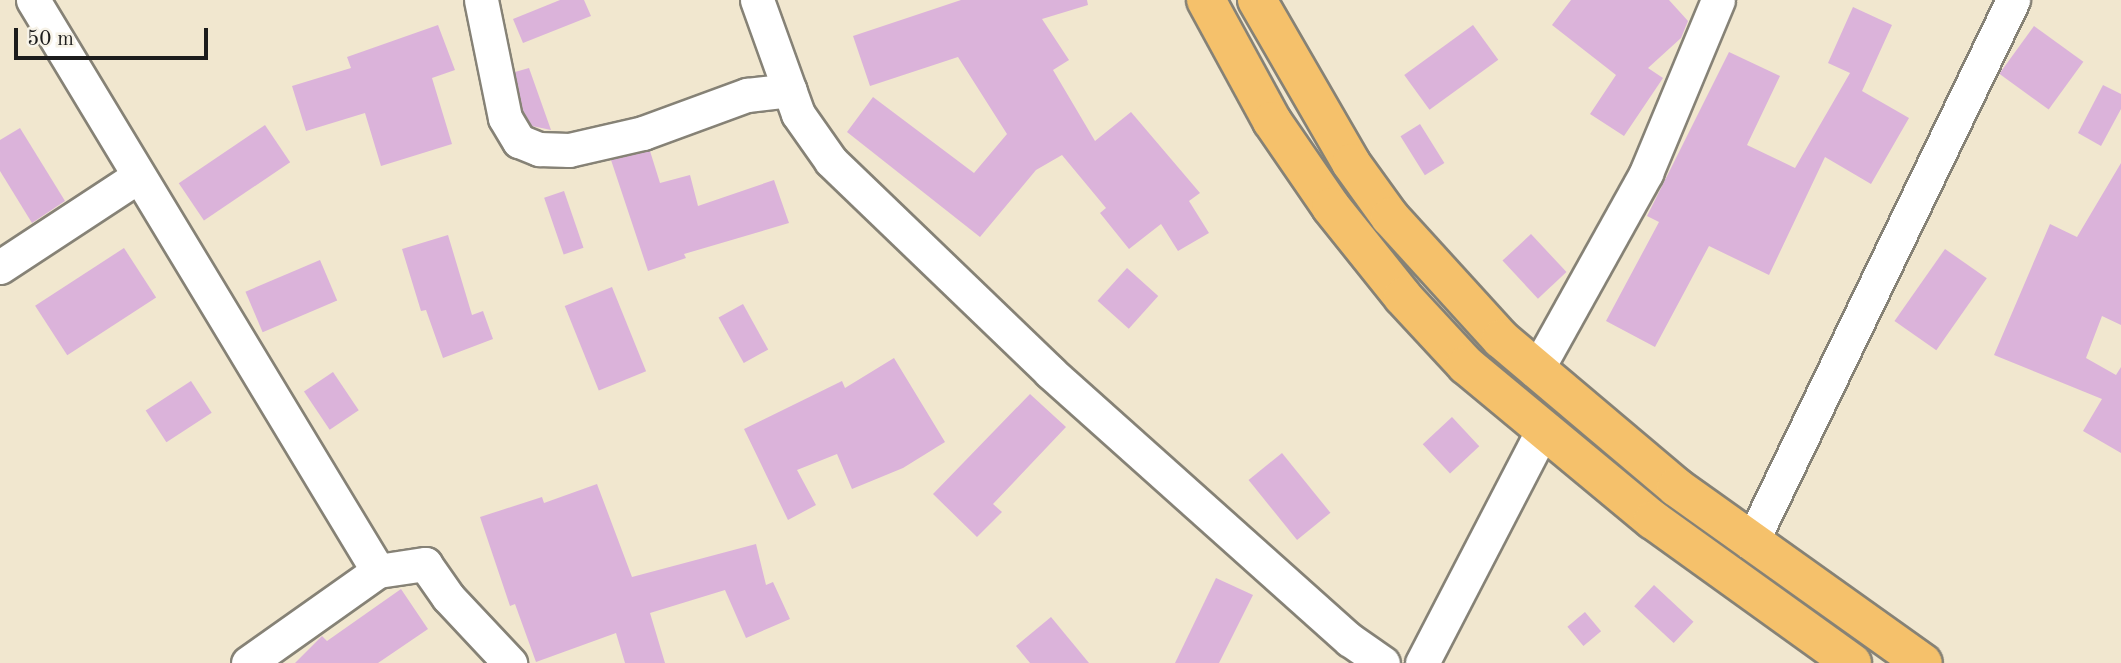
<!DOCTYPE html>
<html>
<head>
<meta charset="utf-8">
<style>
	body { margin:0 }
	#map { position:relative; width:2121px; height:663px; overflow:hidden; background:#f1e7cf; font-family:"Old Standard TT",serif }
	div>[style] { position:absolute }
	.building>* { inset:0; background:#dbb3da; transform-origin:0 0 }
	.roads { filter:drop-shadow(2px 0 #868276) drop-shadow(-2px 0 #868276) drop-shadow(0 2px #868276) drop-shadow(0 -2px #868276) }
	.minor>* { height:33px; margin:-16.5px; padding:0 16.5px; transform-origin:16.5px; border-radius:16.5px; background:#fff }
	.major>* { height:38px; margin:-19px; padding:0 19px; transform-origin:19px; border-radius:19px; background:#f5c16b }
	span { translate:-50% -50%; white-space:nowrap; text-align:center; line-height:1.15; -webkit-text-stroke:7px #f7f3e8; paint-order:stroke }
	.scale { position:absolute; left:14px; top:28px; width:194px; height:32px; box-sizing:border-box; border:4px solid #1c1c1c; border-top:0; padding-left:9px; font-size:21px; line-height:24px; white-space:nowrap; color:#1c1c1c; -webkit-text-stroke:5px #f7f3e8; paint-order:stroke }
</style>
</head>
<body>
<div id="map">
	<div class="building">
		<i style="clip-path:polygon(560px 0,584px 0,591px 16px,523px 43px,513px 19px)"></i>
		<i style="clip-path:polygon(961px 0,1087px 0,1088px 5px,1042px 19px,1069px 60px,1053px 70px,1095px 141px,1131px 112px,1200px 193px,1189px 201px,1209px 233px,1178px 251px,1161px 224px,1129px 249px,1100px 213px,1106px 208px,1062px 155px,1036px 170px,980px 237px,847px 132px,873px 97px,974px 173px,1007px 134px,958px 57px,870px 86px,853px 36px)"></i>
		<i style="clip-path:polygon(1571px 0,1669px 0,1688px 21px,1681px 38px,1648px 68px,1663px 78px,1624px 136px,1590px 114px,1616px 75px,1552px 25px)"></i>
		<i style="clip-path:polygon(1853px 7px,1892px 25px,1862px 91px,1909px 118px,1871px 184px,1825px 157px,1769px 275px,1709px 246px,1655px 347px,1606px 321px,1659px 222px,1647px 216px,1729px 52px,1780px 76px,1747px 145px,1795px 168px,1850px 73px,1828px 63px)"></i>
		<i style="clip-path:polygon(438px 25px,455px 70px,432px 78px,452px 144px,381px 166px,365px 113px,306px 131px,292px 86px,351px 68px,347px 57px)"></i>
		<i style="left:1473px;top:25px;width:43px;height:85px;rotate:54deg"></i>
		<i style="left:2034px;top:26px;width:61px;height:59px;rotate:36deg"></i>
		<i style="clip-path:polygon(529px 68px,551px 130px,532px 126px,523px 111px,515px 72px)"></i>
		<i style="clip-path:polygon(2103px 85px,2121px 94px,2121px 109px,2101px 146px,2078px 133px)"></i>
		<i style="left:1420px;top:124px;width:46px;height:23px;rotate:58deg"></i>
		<i style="left:265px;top:125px;width:45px;height:104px;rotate:56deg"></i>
		<i style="clip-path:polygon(20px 128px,65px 201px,32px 223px,0 171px,0 140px)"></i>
		<i style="clip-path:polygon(650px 151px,660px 183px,690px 175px,698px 206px,774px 180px,789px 223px,684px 254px,686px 258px,648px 271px,611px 160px)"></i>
		<i style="clip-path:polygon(2121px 163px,2121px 325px,2102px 316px,2086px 358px,2116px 375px,2121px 367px,2121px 453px,2083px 431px,2102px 399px,1994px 355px,2050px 224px,2077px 237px)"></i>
		<i style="left:564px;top:191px;width:60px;height:21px;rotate:71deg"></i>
		<i style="left:1531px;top:234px;width:52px;height:39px;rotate:47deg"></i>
		<i style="clip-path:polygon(448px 235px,472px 315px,483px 311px,493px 339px,443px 358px,426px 310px,421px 311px,402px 249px)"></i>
		<i style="left:124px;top:248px;width:59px;height:106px;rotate:57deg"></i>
		<i style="left:1945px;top:249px;width:51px;height:88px;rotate:35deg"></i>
		<i style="left:320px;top:260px;width:44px;height:81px;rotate:67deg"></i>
		<i style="left:1127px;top:268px;width:42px;height:44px;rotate:42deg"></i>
		<i style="left:612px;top:287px;width:91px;height:51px;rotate:68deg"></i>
		<i style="left:743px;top:304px;width:52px;height:28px;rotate:61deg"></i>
		<i style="clip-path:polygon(894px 358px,945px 442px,903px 468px,852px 489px,837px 454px,797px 470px,816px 505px,788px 520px,744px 429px,842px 381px,845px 388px)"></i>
		<i style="left:333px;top:372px;width:46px;height:35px;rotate:56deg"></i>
		<i style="left:191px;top:381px;width:38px;height:54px;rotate:57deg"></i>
		<i style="clip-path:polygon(1030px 394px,1066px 427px,993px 504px,1002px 512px,977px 537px,933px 494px)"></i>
		<i style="left:1452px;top:417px;width:40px;height:40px;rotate:47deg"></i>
		<i style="left:1282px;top:453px;width:77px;height:43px;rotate:51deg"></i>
		<i style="clip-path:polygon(597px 484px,632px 577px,756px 544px,766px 585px,773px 582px,790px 619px,746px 638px,725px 590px,650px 613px,665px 663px,625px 663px,616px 633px,536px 662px,515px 604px,510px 606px,480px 517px,542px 497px,544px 503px)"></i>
		<i style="clip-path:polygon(1216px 578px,1253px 595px,1219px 663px,1175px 663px)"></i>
		<i style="left:1654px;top:585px;width:54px;height:29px;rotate:43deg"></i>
		<i style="clip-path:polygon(401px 589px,428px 629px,378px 663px,295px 663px,322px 636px,327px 641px)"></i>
		<i style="left:1585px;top:612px;width:25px;height:23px;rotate:50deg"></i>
		<i style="clip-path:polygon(1051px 617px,1089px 663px,1030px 663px,1016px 646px)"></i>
	</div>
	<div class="roads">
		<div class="minor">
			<i style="left:33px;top:0;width:667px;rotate:58.86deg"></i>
			<i style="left:481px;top:0;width:120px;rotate:78.5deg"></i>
			<i style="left:505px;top:118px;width:27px;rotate:59deg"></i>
			<i style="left:519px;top:141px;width:22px;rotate:22deg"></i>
			<i style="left:539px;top:149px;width:30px;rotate:2deg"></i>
			<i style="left:569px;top:150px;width:76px;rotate:-12.9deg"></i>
			<i style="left:643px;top:133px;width:111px;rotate:-20.1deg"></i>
			<i style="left:747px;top:95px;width:43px;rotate:-6.6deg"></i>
			<i style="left:757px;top:0;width:121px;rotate:70.2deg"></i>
			<i style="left:798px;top:114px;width:57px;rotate:54.9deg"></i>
			<i style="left:831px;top:161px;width:304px;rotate:43.9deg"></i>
			<i style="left:1050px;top:372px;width:402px;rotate:41.8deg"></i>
			<i style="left:1350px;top:640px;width:40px;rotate:34.9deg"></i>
			<i style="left:0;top:267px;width:164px;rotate:-33.3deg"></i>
			<i style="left:1536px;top:371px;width:227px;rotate:-60.9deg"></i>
			<i style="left:1646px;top:173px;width:187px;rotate:-67.4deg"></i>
			<i style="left:1751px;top:543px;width:603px;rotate:-64.24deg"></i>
			<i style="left:248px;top:663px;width:159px;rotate:-35.3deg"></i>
			<i style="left:378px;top:571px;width:48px;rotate:-8.5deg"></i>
			<i style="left:425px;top:564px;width:40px;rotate:55.1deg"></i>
			<i style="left:448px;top:597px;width:91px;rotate:46.8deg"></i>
			<i style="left:1422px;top:663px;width:263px;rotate:-62.6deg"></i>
		</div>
		<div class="major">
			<i style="left:1206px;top:0;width:138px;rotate:61.4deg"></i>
			<i style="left:1272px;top:121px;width:104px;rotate:55.5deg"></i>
			<i style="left:1331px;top:207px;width:115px;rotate:51.3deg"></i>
			<i style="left:1403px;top:297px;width:93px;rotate:47.2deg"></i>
			<i style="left:1466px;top:365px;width:243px;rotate:39.7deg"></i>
			<i style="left:1653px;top:520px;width:245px;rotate:35.7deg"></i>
			<i style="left:1257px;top:0;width:188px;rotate:60deg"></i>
			<i style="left:1351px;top:163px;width:67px;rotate:54.2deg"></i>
			<i style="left:1390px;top:217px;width:165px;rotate:47.7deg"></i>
			<i style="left:1501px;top:339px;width:229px;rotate:40.2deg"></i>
			<i style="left:1676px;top:487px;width:303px;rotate:35.5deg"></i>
		</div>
	</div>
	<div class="scale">50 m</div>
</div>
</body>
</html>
